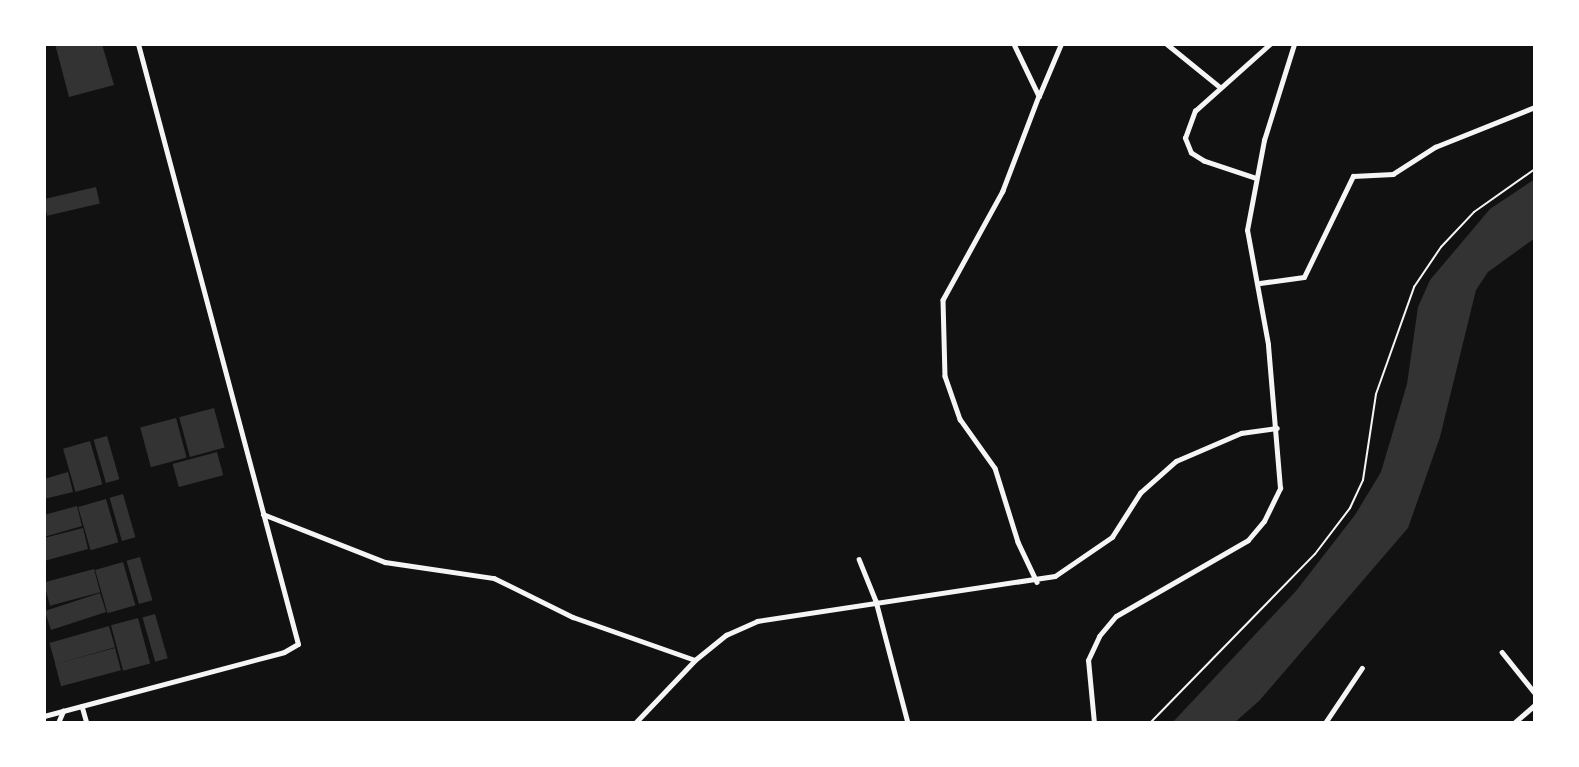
<!DOCTYPE html>
<html>
<head>
<meta charset="utf-8">
<style>
	body { margin:0 }
	#map { position:relative; width:1579px; height:767px; overflow:hidden; background:#111; font-family:"Source Serif 4",serif }
	div>[style] { position:absolute }
	.water>* { inset:0; background:#333; transform-origin:0 0 }
	.path>* { height:2px; margin:-1px; padding:0 1px; transform-origin:1px; border-radius:1px; background:#f5f5f5 }
	.minor>* { height:4.5px; margin:-2.25px; padding:0 2.25px; transform-origin:2.25px; border-radius:2.25px; background:#f5f5f5 }
	.tertiary>* { height:5px; margin:-2.5px; padding:0 2.5px; transform-origin:2.5px; border-radius:2.5px; background:#f5f5f5 }
	span { translate:-50% -50%; white-space:nowrap; text-align:center; line-height:1.15; -webkit-text-stroke:7px #fff; paint-order:stroke }
	.frame { position:absolute; inset:0; border:46px solid #fff; pointer-events:none }
</style>
</head>
<body>
<div id="map">
	<div class="water">
		<i style="clip-path:polygon(55px 44px,102px 44px,114px 85px,69px 97px)"></i>
		<i style="clip-path:polygon(1535px 179px,1535px 238px,1488px 272px,1476px 290px,1440px 437px,1408px 528px,1259px 701px,1234px 723px,1172px 723px,1296px 591px,1355px 515px,1381px 472px,1407px 384px,1418px 307px,1430px 280px,1490px 209px)"></i>
		<i style="left:96px;top:187px;width:17px;height:54px;rotate:77deg"></i>
		<i style="left:214px;top:408px;width:41px;height:36px;rotate:75deg"></i>
		<i style="left:176px;top:418px;width:41px;height:37px;rotate:75deg"></i>
		<i style="left:107px;top:436px;width:45px;height:14px;rotate:74deg"></i>
		<i style="left:90px;top:441px;width:45px;height:28px;rotate:74deg"></i>
		<i style="left:217px;top:452px;width:24px;height:46px;rotate:75deg"></i>
		<i style="clip-path:polygon(68px 472px,73px 492px,44px 499px,44px 479px)"></i>
		<i style="left:123px;top:494px;width:45px;height:14px;rotate:74deg"></i>
		<i style="left:106px;top:499px;width:45px;height:29px;rotate:74deg"></i>
		<i style="clip-path:polygon(77px 506px,82px 526px,44px 537px,44px 515px)"></i>
		<i style="clip-path:polygon(83px 528px,88px 549px,44px 561px,44px 538px)"></i>
		<i style="left:140px;top:557px;width:45px;height:14px;rotate:74deg"></i>
		<i style="left:123px;top:562px;width:45px;height:29px;rotate:74deg"></i>
		<i style="left:94px;top:569px;width:24px;height:52px;rotate:75deg"></i>
		<i style="left:100px;top:593px;width:20px;height:58px;rotate:72deg"></i>
		<i style="left:155px;top:614px;width:46px;height:13px;rotate:74deg"></i>
		<i style="left:138px;top:618px;width:47px;height:28px;rotate:75deg"></i>
		<i style="left:109px;top:626px;width:22px;height:62px;rotate:74deg"></i>
		<i style="left:115px;top:648px;width:23px;height:62px;rotate:75deg"></i>
	</div>
	<div class="path">
		<i style="left:1150px;top:723px;width:236px;rotate:-45.7deg"></i>
		<i style="left:1315px;top:554px;width:58px;rotate:-52.7deg"></i>
		<i style="left:1350px;top:508px;width:31px;rotate:-65deg"></i>
		<i style="left:1363px;top:480px;width:87px;rotate:-81.4deg"></i>
		<i style="left:1376px;top:394px;width:114px;rotate:-70.4deg"></i>
		<i style="left:1414px;top:287px;width:48px;rotate:-56deg"></i>
		<i style="left:1441px;top:247px;width:48px;rotate:-46.7deg"></i>
		<i style="left:1474px;top:212px;width:75px;rotate:-35.2deg"></i>
	</div>
	<div class="minor">
		<i style="left:1014px;top:44px;width:58px;rotate:64.3deg"></i>
		<i style="left:1039px;top:96px;width:102px;rotate:110.8deg"></i>
		<i style="left:1003px;top:191px;width:124px;rotate:118.8deg"></i>
		<i style="left:943px;top:300px;width:76px;rotate:88.5deg"></i>
		<i style="left:945px;top:376px;width:46px;rotate:70.8deg"></i>
		<i style="left:960px;top:419px;width:60px;rotate:54.5deg"></i>
		<i style="left:995px;top:468px;width:77px;rotate:72.7deg"></i>
		<i style="left:1018px;top:542px;width:44px;rotate:64.6deg"></i>
		<i style="left:1167px;top:44px;width:68px;rotate:39.1deg"></i>
		<i style="left:1039px;top:96px;width:56px;rotate:-67.1deg"></i>
		<i style="left:1255px;top:178px;width:54px;rotate:-161.6deg"></i>
		<i style="left:1204px;top:161px;width:15px;rotate:-148deg"></i>
		<i style="left:1191px;top:153px;width:16px;rotate:-112deg"></i>
		<i style="left:1185px;top:138px;width:29px;rotate:-70deg"></i>
		<i style="left:1195px;top:111px;width:101px;rotate:-41.8deg"></i>
		<i style="left:1260px;top:283px;width:44px;rotate:-7.8deg"></i>
		<i style="left:1304px;top:277px;width:112px;rotate:-64.1deg"></i>
		<i style="left:1353px;top:176px;width:40px;rotate:-2.9deg"></i>
		<i style="left:1393px;top:174px;width:50px;rotate:-32.7deg"></i>
		<i style="left:1435px;top:147px;width:108px;rotate:-21.8deg"></i>
		<i style="left:263px;top:514px;width:131px;rotate:21.5deg"></i>
		<i style="left:385px;top:562px;width:110px;rotate:8.4deg"></i>
		<i style="left:494px;top:578px;width:88px;rotate:26.3deg"></i>
		<i style="left:573px;top:617px;width:129px;rotate:19.4deg"></i>
		<i style="left:695px;top:660px;width:40px;rotate:-39deg"></i>
		<i style="left:726px;top:635px;width:34px;rotate:-24deg"></i>
		<i style="left:757px;top:621px;width:301px;rotate:-8.6deg"></i>
		<i style="left:1055px;top:576px;width:69px;rotate:-34.4deg"></i>
		<i style="left:1112px;top:537px;width:52px;rotate:-57.5deg"></i>
		<i style="left:1140px;top:493px;width:48px;rotate:-41.6deg"></i>
		<i style="left:1176px;top:461px;width:71px;rotate:-23.3deg"></i>
		<i style="left:1241px;top:433px;width:36px;rotate:-8deg"></i>
		<i style="left:859px;top:559px;width:45px;rotate:68deg"></i>
		<i style="left:876px;top:601px;width:126px;rotate:75.3deg"></i>
		<i style="left:1502px;top:652px;width:53px;rotate:51.2deg"></i>
		<i style="left:82px;top:706px;width:18px;rotate:74deg"></i>
		<i style="left:58px;top:723px;width:13px;rotate:-67deg"></i>
		<i style="left:1325px;top:723px;width:66px;rotate:-56.1deg"></i>
		<i style="left:1514px;top:723px;width:28px;rotate:-41deg"></i>
	</div>
	<div class="tertiary">
		<i style="left:44px;top:716px;width:248px;rotate:-14.9deg"></i>
		<i style="left:284px;top:652px;width:16px;rotate:-30deg"></i>
		<i style="left:298px;top:644px;width:621px;rotate:-104.93deg"></i>
		<i style="left:635px;top:723px;width:87px;rotate:-46.4deg"></i>
		<i style="left:1094px;top:723px;width:63px;rotate:-95.4deg"></i>
		<i style="left:1088px;top:660px;width:26px;rotate:-65deg"></i>
		<i style="left:1099px;top:636px;width:26px;rotate:-50deg"></i>
		<i style="left:1116px;top:616px;width:152px;rotate:-29.9deg"></i>
		<i style="left:1248px;top:540px;width:25px;rotate:-50deg"></i>
		<i style="left:1264px;top:521px;width:37px;rotate:-64deg"></i>
		<i style="left:1280px;top:488px;width:144px;rotate:-94.8deg"></i>
		<i style="left:1268px;top:344px;width:116px;rotate:-100.4deg"></i>
		<i style="left:1247px;top:230px;width:92px;rotate:-79.3deg"></i>
		<i style="left:1264px;top:140px;width:101px;rotate:-72.6deg"></i>
	</div>
	<div class="frame"></div>
</div>
</body>
</html>
